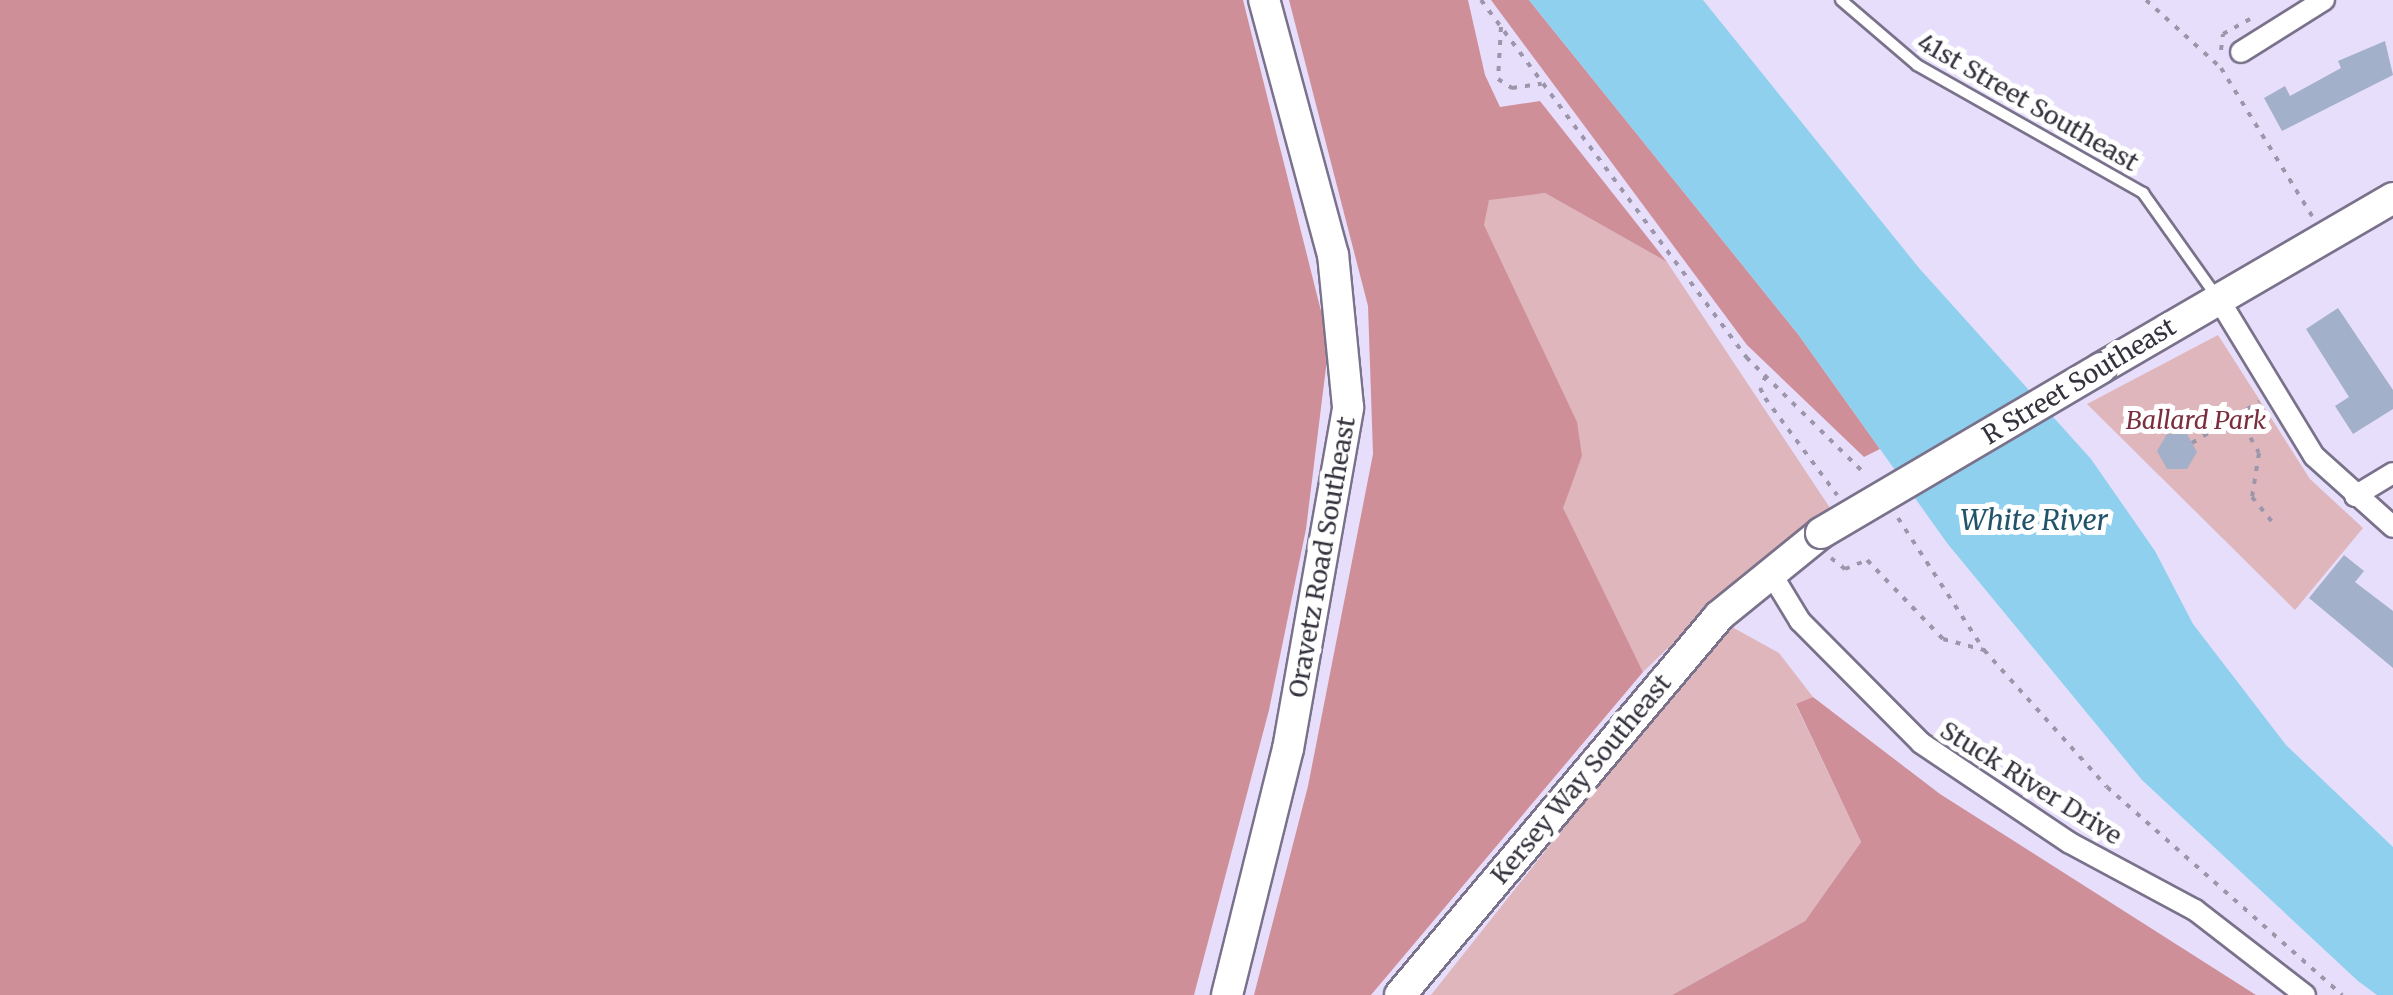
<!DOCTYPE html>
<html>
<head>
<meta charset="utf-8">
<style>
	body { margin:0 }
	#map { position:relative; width:2393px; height:995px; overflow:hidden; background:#e7defb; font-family:Merriweather,serif }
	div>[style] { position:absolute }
	.green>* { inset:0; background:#dfb6bb }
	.forest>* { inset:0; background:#cf8f99 }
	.water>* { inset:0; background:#8fd0ef }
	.building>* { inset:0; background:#a3b0c9 }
	.path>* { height:4px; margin-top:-2px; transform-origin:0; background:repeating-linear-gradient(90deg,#9c96ab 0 5px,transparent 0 13px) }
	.roads { filter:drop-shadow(2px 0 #7a728b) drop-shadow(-2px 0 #7a728b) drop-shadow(0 2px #7a728b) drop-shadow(0 -2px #7a728b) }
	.lane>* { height:10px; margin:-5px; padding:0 5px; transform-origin:5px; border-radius:5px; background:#fff }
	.street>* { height:20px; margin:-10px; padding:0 10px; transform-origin:10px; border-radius:10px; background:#fff }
	.secondary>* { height:30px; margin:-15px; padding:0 15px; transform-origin:15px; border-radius:15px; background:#fff }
	.bridges { filter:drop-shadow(2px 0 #7a728b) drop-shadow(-2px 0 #7a728b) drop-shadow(0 2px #7a728b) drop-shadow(0 -2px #7a728b) }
	.secondary-bridge>* { height:30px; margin:-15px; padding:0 15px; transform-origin:15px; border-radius:15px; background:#fff }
	span { translate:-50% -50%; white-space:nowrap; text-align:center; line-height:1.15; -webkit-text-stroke:10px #fff; paint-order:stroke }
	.street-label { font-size:25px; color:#35323d }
	.park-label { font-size:25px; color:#7b2e3f; font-style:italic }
	.water-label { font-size:28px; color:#21546a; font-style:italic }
</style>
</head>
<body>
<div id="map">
	<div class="green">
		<i style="clip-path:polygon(1545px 193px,1667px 262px,1834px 514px,1743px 576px,1643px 672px,1562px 508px,1582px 456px,1483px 225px,1489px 199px)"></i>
		<i style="clip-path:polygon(2218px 335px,2310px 479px,2363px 528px,2295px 610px,2087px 404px)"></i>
		<i style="clip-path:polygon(1732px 627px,1779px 653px,1813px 697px,1796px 705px,1861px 842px,1805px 921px,1672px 995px,1431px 995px,1685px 675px)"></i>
	</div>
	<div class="forest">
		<i style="clip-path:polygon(0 0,1243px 0,1329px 343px,1306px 529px,1269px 710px,1194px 995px,0 995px)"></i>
		<i style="clip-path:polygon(1289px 0,1468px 0,1485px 75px,1500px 107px,1540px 101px,1667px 262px,1545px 193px,1489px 200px,1484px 225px,1577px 422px,1582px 456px,1563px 508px,1643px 672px,1371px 995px,1254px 995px,1308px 786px,1373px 454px,1368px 306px)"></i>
		<i style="clip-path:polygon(1491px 0,1529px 0,1798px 334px,1880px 449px,1864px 457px,1747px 345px)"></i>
		<i style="clip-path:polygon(1813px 697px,1940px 794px,2256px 995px,1672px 995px,1805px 921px,1861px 842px,1796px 704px)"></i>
	</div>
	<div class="water">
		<i style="clip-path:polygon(1529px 0,1703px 0,1919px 268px,2091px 459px,2155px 551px,2193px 624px,2286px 745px,2393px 847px,2393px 995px,2377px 995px,2358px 981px,2142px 780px,1947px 543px,1798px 334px)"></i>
	</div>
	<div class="building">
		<i style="clip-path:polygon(2385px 41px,2393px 75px,2282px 131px,2264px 98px,2285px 86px,2290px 96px,2341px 68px,2338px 61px)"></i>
		<i style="clip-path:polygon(2338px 308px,2393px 390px,2393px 409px,2353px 434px,2335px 406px,2349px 397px,2306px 329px)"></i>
		<i style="clip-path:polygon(2167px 434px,2187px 434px,2197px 452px,2187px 469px,2167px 469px,2157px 451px)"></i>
		<i style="clip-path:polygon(2344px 555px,2364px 571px,2355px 582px,2393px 611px,2393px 668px,2309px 598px)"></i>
	</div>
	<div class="path">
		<i style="left:1481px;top:0;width:445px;rotate:53.4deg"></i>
		<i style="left:1746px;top:357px;width:168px;rotate:44.5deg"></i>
		<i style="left:2146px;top:0;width:101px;rotate:42.2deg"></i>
		<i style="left:2221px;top:68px;width:174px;rotate:58.4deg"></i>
		<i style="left:1501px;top:27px;width:52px;rotate:93.3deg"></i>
		<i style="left:1498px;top:79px;width:17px;rotate:33deg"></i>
		<i style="left:1512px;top:88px;width:30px;rotate:-8deg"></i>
		<i style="left:2221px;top:50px;width:16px;rotate:-83deg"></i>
		<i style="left:2223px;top:34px;width:35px;rotate:-29deg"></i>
		<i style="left:1766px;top:376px;width:13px;rotate:117deg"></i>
		<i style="left:1760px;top:388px;width:11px;rotate:63deg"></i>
		<i style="left:1765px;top:398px;width:121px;rotate:53.4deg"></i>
		<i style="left:2238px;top:415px;width:43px;rotate:61.1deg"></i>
		<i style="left:2259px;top:453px;width:45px;rotate:99deg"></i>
		<i style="left:2252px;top:497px;width:36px;rotate:51deg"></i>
		<i style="left:2192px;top:443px;width:79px;rotate:-31.5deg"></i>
		<i style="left:1898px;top:518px;width:158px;rotate:56.9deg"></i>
		<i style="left:1984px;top:650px;width:184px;rotate:48.1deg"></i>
		<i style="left:2107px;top:787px;width:314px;rotate:41.5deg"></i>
		<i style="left:1831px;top:558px;width:18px;rotate:38deg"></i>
		<i style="left:1845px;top:569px;width:24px;rotate:-22deg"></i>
		<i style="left:1867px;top:560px;width:110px;rotate:46.1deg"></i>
		<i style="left:1943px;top:639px;width:42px;rotate:15deg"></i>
	</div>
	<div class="roads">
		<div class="lane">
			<i style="left:1841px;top:0;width:100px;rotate:40.5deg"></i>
			<i style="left:1917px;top:65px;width:260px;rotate:29.5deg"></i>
			<i style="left:2143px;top:193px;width:128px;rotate:54.6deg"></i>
		</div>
		<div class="street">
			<i style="left:2241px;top:52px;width:98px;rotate:-32.1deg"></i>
			<i style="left:2218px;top:298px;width:185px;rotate:58.7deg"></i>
			<i style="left:2314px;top:456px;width:106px;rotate:41.9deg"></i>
			<i style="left:2355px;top:496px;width:44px;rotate:-31.2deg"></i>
			<i style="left:1769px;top:570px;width:60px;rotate:58.7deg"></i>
			<i style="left:1800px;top:621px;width:172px;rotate:45.2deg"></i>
			<i style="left:1921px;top:743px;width:179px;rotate:33.9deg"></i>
			<i style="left:2070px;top:843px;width:142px;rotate:28.2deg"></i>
			<i style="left:2195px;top:910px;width:139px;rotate:37.7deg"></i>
		</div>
		<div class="secondary">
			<i style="left:2101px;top:368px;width:338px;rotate:-30.2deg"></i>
			<i style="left:1227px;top:995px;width:253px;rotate:-76.1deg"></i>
			<i style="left:1288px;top:749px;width:347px;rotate:-80deg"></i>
			<i style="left:1348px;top:407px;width:153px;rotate:-95.6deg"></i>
			<i style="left:1333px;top:255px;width:264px;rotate:-105.1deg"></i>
			<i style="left:1400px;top:995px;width:495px;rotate:-49.9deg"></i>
			<i style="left:1719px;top:616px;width:132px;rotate:-39.1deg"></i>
		</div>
	</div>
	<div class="bridges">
		<div class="secondary-bridge">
			<i style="left:1821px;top:533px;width:325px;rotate:-30.5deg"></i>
		</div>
	</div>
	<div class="street-label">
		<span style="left:2028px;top:102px;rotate:30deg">41st Street Southeast</span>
		<span style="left:2079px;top:381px;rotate:-31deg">R Street Southeast</span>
		<span style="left:1322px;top:557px;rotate:-80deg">Oravetz Road Southeast</span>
		<span style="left:1581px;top:779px;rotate:-50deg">Kersey Way Southeast</span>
		<span style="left:2031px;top:783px;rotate:32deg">Stuck River Drive</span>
	</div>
	<div class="park-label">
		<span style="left:2196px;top:420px">Ballard Park</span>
	</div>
	<div class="water-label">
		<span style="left:2034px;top:520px">White River</span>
	</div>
</div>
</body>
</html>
